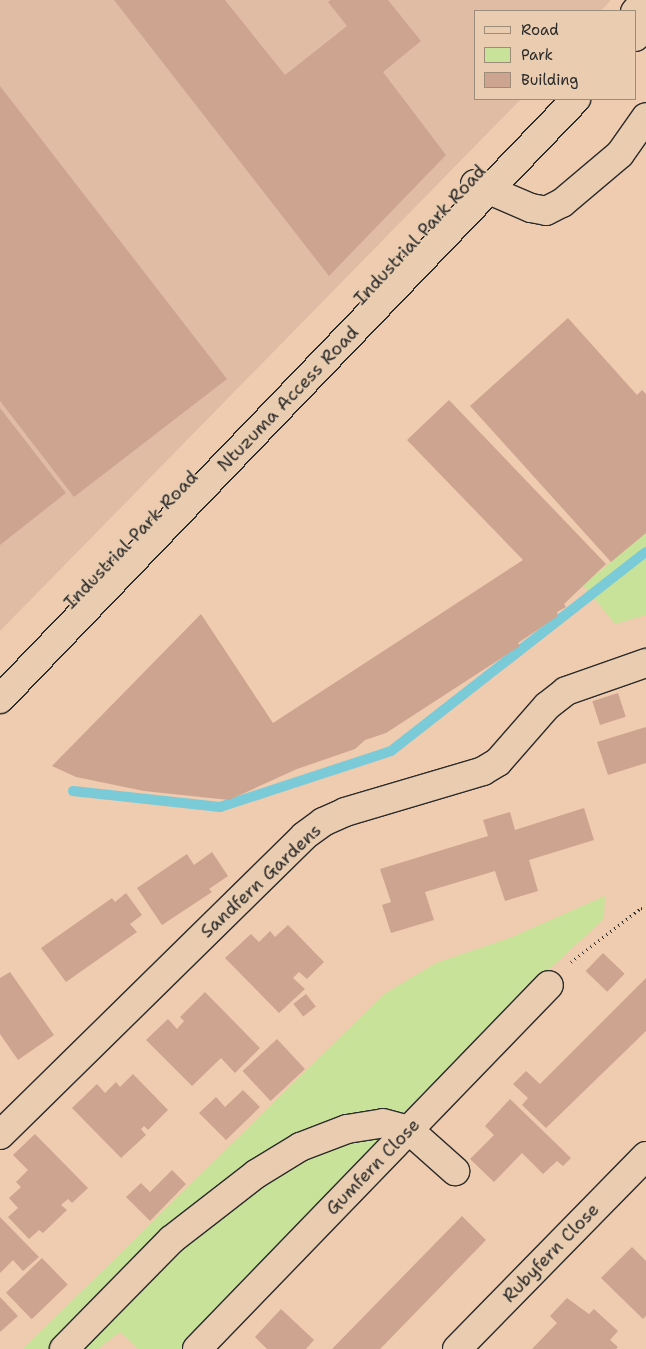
<!DOCTYPE html>
<html>
<head>
<meta charset="utf-8">
<style>
	body { margin:0 }
	#map { position:relative; width:646px; height:1349px; overflow:hidden; background:#efcbaf; font-family:"Shantell Sans",sans-serif }
	div>[style] { position:absolute }
	.built>* { inset:0; background:#e1bca4 }
	.green>* { inset:0; background:#c8e299 }
	.stream>* { height:10px; margin:-5px; padding:0 5px; transform-origin:5px; border-radius:5px; background:#7bcad7 }
	.building>* { inset:0; background:#cda490; transform-origin:0 0 }
	.path>* { height:3px; margin-top:-1.5px; transform-origin:0; background:repeating-linear-gradient(90deg,#2b2b2b 0 1px,transparent 0 5px) }
	.roads { filter:drop-shadow(1px 0 #2b2b2b) drop-shadow(-1px 0 #2b2b2b) drop-shadow(0 1px #2b2b2b) drop-shadow(0 -1px #2b2b2b) }
	.minor>* { height:28px; margin:-14px; padding:0 14px; transform-origin:14px; border-radius:14px; background:#eacdb0 }
	span { translate:-50% -50%; white-space:nowrap; text-align:center; line-height:1.15; -webkit-text-stroke:4px #eacdb0; paint-order:stroke }
	.street-label { font-size:18px; color:#2b2b2b }
	.legend { position:absolute; left:474px; top:10px; width:162px; height:90px; box-sizing:border-box; background:#eacdb0; border:1px solid #9e8c7b; margin:0; padding:6px 9px; list-style:none; font-size:15px; color:#2b2b2b }
	.legend li { display:flex; align-items:center; gap:10px; height:25px }
	.legend b { width:25px; border:1px solid #9e8c7b }
</style>
</head>
<body>
<div id="map">
	<div class="built">
		<i style="clip-path:polygon(0 0,611px 0,601px 11px,475px 11px,475px 99px,521px 99px,0 631px)"></i>
	</div>
	<div class="green">
		<i style="clip-path:polygon(646px 533px,646px 615px,615px 624px,583px 585px)"></i>
		<i style="clip-path:polygon(605px 896px,604px 919px,530px 987px,182px 1349px,138px 1349px,120px 1332px,98px 1349px,23px 1349px,384px 994px,436px 963px,512px 937px)"></i>
	</div>
	<div class="stream">
		<i style="left:73px;top:791px;width:148px;rotate:6.2deg"></i>
		<i style="left:220px;top:807px;width:180px;rotate:-18.1deg"></i>
		<i style="left:391px;top:751px;width:323px;rotate:-38deg"></i>
	</div>
	<div class="building">
		<i style="clip-path:polygon(114px 0,225px 0,285px 75px,347px 26px,328px 2px,331px 0,388px 0,421px 41px,383px 72px,446px 155px,329px 276px)"></i>
		<i style="clip-path:polygon(0 86px,227px 379px,74px 497px,0 401px)"></i>
		<i style="clip-path:polygon(568px 318px,637px 395px,642px 390px,646px 394px,646px 533px,611px 562px,470px 406px)"></i>
		<i style="clip-path:polygon(449px 400px,606px 564px,564px 604px,566px 607px,557px 612px,558px 616px,518px 643px,520px 646px,386px 733px,365px 740px,355px 749px,297px 769px,229px 800px,144px 791px,76px 777px,52px 766px,201px 614px,273px 723px,523px 560px,407px 440px)"></i>
		<i style="clip-path:polygon(0 408px,66px 493px,0 545px)"></i>
		<i style="left:618px;top:693px;width:25px;height:27px;rotate:72deg"></i>
		<i style="clip-path:polygon(646px 727px,646px 763px,608px 775px,597px 742px)"></i>
		<i style="clip-path:polygon(584px 808px,594px 840px,529px 860px,538px 891px,505px 901px,495px 871px,425px 892px,434px 920px,391px 933px,382px 905px,391px 902px,380px 869px,488px 836px,483px 820px,510px 812px,515px 830px)"></i>
		<i style="clip-path:polygon(212px 852px,228px 876px,209px 889px,212px 892px,162px 925px,137px 888px,187px 854px,194px 865px)"></i>
		<i style="clip-path:polygon(126px 893px,142px 915px,130px 924px,137px 932px,66px 982px,41px 948px,112px 898px,115px 902px)"></i>
		<i style="clip-path:polygon(288px 925px,324px 962px,307px 979px,299px 972px,293px 978px,305px 989px,279px 1013px,225px 958px,251px 934px,259px 942px,270px 931px,275px 937px)"></i>
		<i style="left:603px;top:953px;width:30px;height:25px;rotate:44deg"></i>
		<i style="clip-path:polygon(10px 972px,54px 1035px,18px 1060px,0 1034px,0 978px)"></i>
		<i style="clip-path:polygon(646px 978px,646px 1031px,546px 1128px,522px 1105px,528px 1098px,513px 1084px,526px 1071px,540px 1084px)"></i>
		<i style="clip-path:polygon(205px 992px,260px 1048px,235px 1073px,221px 1058px,192px 1086px,146px 1040px,168px 1019px,177px 1029px,184px 1021px,180px 1017px)"></i>
		<i style="left:306px;top:994px;width:16px;height:16px;rotate:52deg"></i>
		<i style="left:277px;top:1039px;width:41px;height:47px;rotate:47deg"></i>
		<i style="clip-path:polygon(133px 1074px,168px 1110px,148px 1130px,144px 1126px,141px 1129px,146px 1135px,121px 1158px,72px 1108px,97px 1084px,105px 1093px,116px 1082px,120px 1087px)"></i>
		<i style="clip-path:polygon(243px 1090px,260px 1107px,226px 1140px,199px 1113px,216px 1097px,225px 1107px)"></i>
		<i style="clip-path:polygon(510px 1099px,571px 1158px,563px 1166px,557px 1161px,543px 1174px,522px 1153px,494px 1182px,470px 1159px,494px 1135px,485px 1126px)"></i>
		<i style="clip-path:polygon(35px 1134px,88px 1188px,72px 1203px,68px 1199px,61px 1205px,67px 1210px,43px 1233px,39px 1230px,29px 1239px,8px 1217px,18px 1208px,9px 1198px,21px 1187px,16px 1182px,28px 1170px,13px 1155px)"></i>
		<i style="clip-path:polygon(172px 1170px,186px 1184px,150px 1221px,126px 1197px,141px 1183px,150px 1192px)"></i>
		<i style="clip-path:polygon(462px 1216px,486px 1240px,385px 1344px,380px 1349px,332px 1349px)"></i>
		<i style="clip-path:polygon(0 1217px,39px 1257px,23px 1271px,13px 1260px,0 1273px)"></i>
		<i style="clip-path:polygon(632px 1247px,646px 1261px,646px 1316px,643px 1319px,601px 1278px)"></i>
		<i style="left:42px;top:1258px;width:37px;height:50px;rotate:46deg"></i>
		<i style="clip-path:polygon(0 1297px,18px 1316px,0 1332px)"></i>
		<i style="clip-path:polygon(567px 1298px,589px 1314px,594px 1309px,618px 1331px,610px 1340px,618px 1347px,616px 1349px,532px 1349px,557px 1323px,550px 1316px)"></i>
		<i style="clip-path:polygon(281px 1309px,314px 1340px,306px 1349px,267px 1349px,255px 1337px)"></i>
	</div>
	<div class="path">
		<i style="left:571px;top:962px;width:88px;rotate:-37.6deg"></i>
		<i style="left:641px;top:908px;width:5px;rotate:11deg"></i>
	</div>
	<div class="roads">
		<div class="minor">
			<i style="left:635px;top:12px;width:16px;rotate:-50deg"></i>
			<i style="left:635px;top:37px;width:16px;rotate:-45deg"></i>
			<i style="left:475px;top:184px;width:61px;rotate:23.2deg"></i>
			<i style="left:531px;top:208px;width:15px;rotate:11deg"></i>
			<i style="left:546px;top:211px;width:18px;rotate:-27deg"></i>
			<i style="left:562px;top:203px;width:76px;rotate:-40.2deg"></i>
			<i style="left:620px;top:154px;width:45px;rotate:-54.9deg"></i>
			<i style="left:0;top:699px;width:832px;rotate:-46.17deg"></i>
			<i style="left:0;top:1135px;width:426px;rotate:-44.5deg"></i>
			<i style="left:304px;top:836px;width:24px;rotate:-36deg"></i>
			<i style="left:323px;top:822px;width:24px;rotate:-24deg"></i>
			<i style="left:345px;top:812px;width:144px;rotate:-16.5deg"></i>
			<i style="left:483px;top:771px;width:17px;rotate:-31deg"></i>
			<i style="left:498px;top:762px;width:74px;rotate:-48.8deg"></i>
			<i style="left:547px;top:706px;width:24px;rotate:-38deg"></i>
			<i style="left:566px;top:691px;width:85px;rotate:-19.3deg"></i>
			<i style="left:64px;top:1349px;width:153px;rotate:-45.5deg"></i>
			<i style="left:171px;top:1240px;width:108px;rotate:-37.8deg"></i>
			<i style="left:256px;top:1174px;width:52px;rotate:-31.5deg"></i>
			<i style="left:300px;top:1147px;width:50px;rotate:-21deg"></i>
			<i style="left:347px;top:1129px;width:36px;rotate:-9deg"></i>
			<i style="left:383px;top:1123px;width:27px;rotate:15deg"></i>
			<i style="left:409px;top:1130px;width:62px;rotate:41.7deg"></i>
			<i style="left:197px;top:1349px;width:506px;rotate:-45.96deg"></i>
			<i style="left:457px;top:1349px;width:270px;rotate:-45.6deg"></i>
		</div>
	</div>
	<div class="street-label">
		<span style="left:420px;top:235px;rotate:-47deg">Industrial Park Road</span>
		<span style="left:288px;top:399px;rotate:-46deg">Ntuzuma Access Road</span>
		<span style="left:131px;top:540px;rotate:-46deg">Industrial Park Road</span>
		<span style="left:261px;top:881px;rotate:-43deg">Sandfern Gardens</span>
		<span style="left:373px;top:1167px;rotate:-46deg">Gumfern Close</span>
		<span style="left:551px;top:1253px;rotate:-46deg">Rubyfern Close</span>
	</div>
	<ul class="legend">
	<li><b style="height:6px;background:#eacdb0"></b>Road</li>
	<li><b style="height:14px;background:#c8e299"></b>Park</li>
	<li><b style="height:14px;background:#cda490"></b>Building</li>
	</ul>
</div>
</body>
</html>
